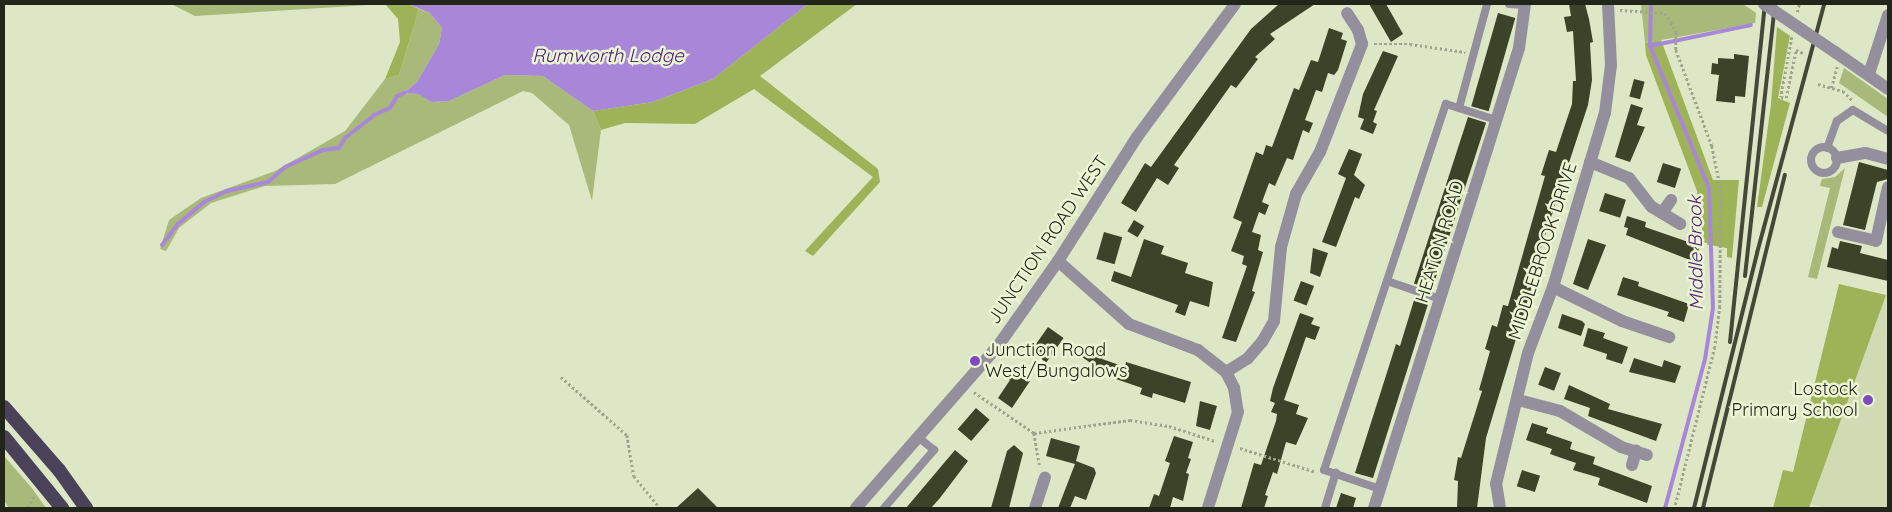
<!DOCTYPE html>
<html>
<head>
<meta charset="utf-8">
<style>
	body { margin:0 }
	#map { position:relative; width:1892px; height:512px; overflow:hidden; background:#dde7c6; font-family:Quicksand,sans-serif }
	div>[style] { position:absolute }
	.built>* { inset:0; background:#d0dbb4 }
	.green>* { inset:0; background:#a9b979 }
	.forest>* { inset:0; background:#9eb357 }
	.water>* { inset:0; background:#a887d8 }
	.stream>* { height:4px; margin:-2px; padding:0 2px; transform-origin:2px; border-radius:2px; background:#a887d8 }
	.building>* { inset:0; background:#3c4328; transform-origin:0 0 }
	.path>* { height:2.5px; margin-top:-1.25px; transform-origin:0; background:repeating-linear-gradient(90deg,#9ea58c 0 2.5px,transparent 0 5px) }
	.service>* { height:8px; margin:-4px; padding:0 4px; transform-origin:4px; border-radius:4px; background:#948f9d }
	.service>.ring { margin:-4px; padding:0; box-sizing:content-box; background:none; border:8px solid #948f9d; border-radius:50% }
	.minor>* { height:12px; margin:-6px; padding:0 6px; transform-origin:6px; border-radius:6px; background:#948f9d }
	.tertiary>* { height:12px; margin:-6px; padding:0 6px; transform-origin:6px; border-radius:6px; background:#948f9d }
	.trunk>* { height:14px; margin:-7px; padding:0 7px; transform-origin:7px; border-radius:7px; background:#4a4259 }
	.rail>* { height:4px; margin:-2px; padding:0 2px; transform-origin:2px; border-radius:2px; background:#444838 }
	.tertiary-bridge>* { height:12px; margin:-6px; padding:0 6px; transform-origin:6px; border-radius:6px; background:#948f9d }
	.dots>* { width:14px; height:14px; translate:-50% -50%; box-sizing:border-box; border:2px solid #ebf4d3; border-radius:50% }
	span { translate:-50% -50%; white-space:nowrap; text-align:center; line-height:1.15; -webkit-text-stroke:5px #ebf4d3; paint-order:stroke }
	.street-label { font-size:18px; color:#222519 }
	.poi-label { font-size:18px; color:#222519 }
	.left { translate:0 -50%; text-align:left }
	.right { translate:-100% -50%; text-align:right }
	.water-label { font-size:19px; color:#502180; font-style:italic }
	.frame { position:absolute; inset:0; border:5px solid #222519; pointer-events:none }
</style>
</head>
<body>
<div id="map">
	<div class="built">
		<i style="clip-path:polygon(1886px 295px,1888px 508px,1827px 508px,1810px 504px)"></i>
	</div>
	<div class="green">
		<i style="clip-path:polygon(171px 4px,385px 4px,195px 16px)"></i>
		<i style="clip-path:polygon(1641px 4px,1743px 4px,1756px 13px,1755px 23px,1645px 43px)"></i>
		<i style="clip-path:polygon(419px 9px,430px 13px,442px 28px,439px 44px,417px 82px,404px 93px,418px 94px,431px 102px,449px 101px,505px 75px,543px 76px,593px 111px,601px 130px,592px 201px,569px 125px,532px 93px,523px 91px,335px 184px,265px 186px,211px 203px,179px 228px,166px 251px,160px 249px,169px 220px,201px 198px,275px 171px,345px 131px,385px 79px,399px 75px)"></i>
		<i style="clip-path:polygon(1844px 68px,1888px 99px,1888px 117px,1839px 83px)"></i>
		<i style="clip-path:polygon(1845px 168px,1817px 279px,1808px 277px,1830px 188px,1820px 186px,1822px 179px,1835px 177px)"></i>
		<i style="clip-path:polygon(4px 456px,31px 487px,46px 508px,9px 508px,4px 501px)"></i>
	</div>
	<div class="forest">
		<i style="clip-path:polygon(385px 4px,408px 4px,419px 9px,399px 75px,385px 79px,400px 42px,398px 19px)"></i>
		<i style="clip-path:polygon(808px 4px,857px 4px,760px 76px,878px 169px,880px 182px,813px 256px,805px 251px,873px 177px,754px 89px,695px 124px,625px 123px,601px 130px,593px 111px,653px 102px,713px 79px)"></i>
		<i style="clip-path:polygon(1777px 27px,1790px 36px,1778px 98px,1790px 103px,1762px 207px,1757px 207px,1771px 104px)"></i>
		<i style="clip-path:polygon(1661px 40px,1713px 180px,1739px 180px,1732px 258px,1727px 257px,1727px 248px,1704px 244px,1697px 191px,1646px 55px,1645px 43px)"></i>
		<i style="clip-path:polygon(1839px 284px,1886px 295px,1809px 508px,1773px 508px,1783px 470px,1793px 472px)"></i>
	</div>
	<div class="water">
		<i style="clip-path:polygon(408px 4px,633px 5px,808px 4px,713px 79px,653px 102px,593px 111px,543px 76px,505px 75px,449px 101px,431px 102px,418px 94px,404px 93px,417px 82px,439px 44px,442px 28px,430px 13px)"></i>
	</div>
	<div class="stream">
		<i style="left:1651px;top:4px;width:42px;rotate:91.4deg"></i>
		<i style="left:1650px;top:46px;width:154px;rotate:67.4deg"></i>
		<i style="left:1709px;top:188px;width:120px;rotate:88.1deg"></i>
		<i style="left:1713px;top:308px;width:52px;rotate:98.9deg"></i>
		<i style="left:1705px;top:359px;width:154px;rotate:105deg"></i>
		<i style="left:1650px;top:46px;width:103px;rotate:-11.7deg"></i>
		<i style="left:162px;top:245px;width:26px;rotate:-53deg"></i>
		<i style="left:178px;top:224px;width:34px;rotate:-40deg"></i>
		<i style="left:204px;top:202px;width:25px;rotate:-26deg"></i>
		<i style="left:227px;top:191px;width:42px;rotate:-12.4deg"></i>
		<i style="left:268px;top:182px;width:23px;rotate:-41deg"></i>
		<i style="left:285px;top:167px;width:42px;rotate:-24.1deg"></i>
		<i style="left:323px;top:150px;width:16px;rotate:-7deg"></i>
		<i style="left:339px;top:148px;width:12px;rotate:-59deg"></i>
		<i style="left:345px;top:138px;width:37px;rotate:-38deg"></i>
		<i style="left:374px;top:115px;width:17px;rotate:-24deg"></i>
		<i style="left:390px;top:108px;width:14px;rotate:-60deg"></i>
		<i style="left:397px;top:96px;width:8px;rotate:-23deg"></i>
	</div>
	<div class="building">
		<i style="clip-path:polygon(1279px 4px,1315px 4px,1270px 34px,1275px 39px,1255px 57px,1258px 59px,1236px 88px,1231px 85px,1174px 165px,1179px 168px,1168px 185px,1157px 178px,1136px 212px,1121px 203px,1145px 163px,1151px 167px,1251px 29px)"></i>
		<i style="clip-path:polygon(1369px 4px,1386px 4px,1403px 34px,1391px 42px)"></i>
		<i style="clip-path:polygon(1569px 4px,1585px 4px,1589px 19px,1593px 42px,1590px 43px,1592px 80px,1588px 105px,1532px 275px,1535px 276px,1486px 438px,1477px 508px,1457px 508px,1458px 481px,1454px 480px,1458px 457px,1461px 458px,1482px 391px,1479px 390px,1490px 351px,1485px 349px,1492px 325px,1497px 327px,1503px 305px,1508px 306px,1545px 176px,1541px 175px,1549px 150px,1556px 152px,1572px 104px,1573px 81px,1576px 81px,1573px 31px,1567px 32px,1564px 17px,1571px 16px)"></i>
		<i style="left:1498px;top:13px;width:18px;height:97px;rotate:16deg"></i>
		<i style="clip-path:polygon(1329px 28px,1343px 33px,1341px 39px,1347px 41px,1338px 70px,1334px 75px,1328px 73px,1322px 92px,1316px 90px,1305px 120px,1313px 123px,1309px 133px,1303px 130px,1293px 160px,1287px 158px,1275px 186px,1269px 183px,1262px 202px,1269px 205px,1265px 215px,1259px 212px,1252px 232px,1261px 235px,1258px 250px,1263px 252px,1252px 291px,1255px 292px,1236px 342px,1222px 338px,1247px 266px,1242px 264px,1244px 256px,1231px 251px,1242px 222px,1233px 218px,1256px 152px,1263px 155px,1266px 145px,1272px 147px,1294px 88px,1299px 90px,1311px 60px,1318px 62px)"></i>
		<i style="clip-path:polygon(1383px 51px,1398px 56px,1374px 110px,1377px 111px,1373px 122px,1377px 124px,1373px 134px,1360px 129px,1364px 119px,1358px 117px,1363px 94px)"></i>
		<i style="clip-path:polygon(1734px 54px,1749px 56px,1745px 97px,1735px 96px,1735px 103px,1716px 101px,1719px 75px,1711px 74px,1712px 63px,1718px 64px,1718px 58px,1734px 59px)"></i>
		<i style="left:1634px;top:79px;width:11px;height:18px;rotate:15deg"></i>
		<i style="clip-path:polygon(1631px 104px,1643px 108px,1637px 125px,1645px 127px,1630px 162px,1615px 157px)"></i>
		<i style="left:1468px;top:117px;width:19px;height:175px;rotate:18deg"></i>
		<i style="clip-path:polygon(1349px 149px,1362px 154px,1354px 175px,1365px 185px,1359px 199px,1355px 197px,1336px 247px,1322px 242px,1346px 178px,1338px 174px)"></i>
		<i style="clip-path:polygon(1859px 162px,1888px 170px,1888px 179px,1877px 182px,1865px 230px,1843px 225px)"></i>
		<i style="left:1663px;top:163px;width:19px;height:20px;rotate:18deg"></i>
		<i style="left:1605px;top:193px;width:22px;height:19px;rotate:18deg"></i>
		<i style="clip-path:polygon(1627px 216px,1646px 222px,1645px 227px,1700px 246px,1695px 262px,1626px 235px,1628px 228px,1624px 227px)"></i>
		<i style="left:1134px;top:220px;width:12px;height:13px;rotate:31deg"></i>
		<i style="left:1104px;top:232px;width:19px;height:28px;rotate:16deg"></i>
		<i style="clip-path:polygon(1144px 239px,1164px 246px,1161px 254px,1188px 263px,1185px 273px,1213px 282px,1209px 307px,1190px 301px,1185px 316px,1175px 312px,1178px 305px,1111px 281px,1114px 271px,1131px 277px)"></i>
		<i style="clip-path:polygon(1588px 239px,1606px 245px,1588px 290px,1573px 284px)"></i>
		<i style="clip-path:polygon(1840px 241px,1862px 246px,1860px 253px,1888px 260px,1888px 281px,1827px 267px,1832px 247px,1838px 249px)"></i>
		<i style="clip-path:polygon(1313px 248px,1328px 253px,1320px 277px,1310px 273px)"></i>
		<i style="clip-path:polygon(1623px 277px,1639px 282px,1638px 286px,1689px 304px,1684px 322px,1667px 316px,1669px 312px,1617px 295px)"></i>
		<i style="left:1301px;top:281px;width:14px;height:21px;rotate:21deg"></i>
		<i style="clip-path:polygon(1415px 297px,1429px 301px,1373px 478px,1355px 473px,1396px 344px,1400px 346px)"></i>
		<i style="clip-path:polygon(1300px 313px,1314px 318px,1311px 324px,1320px 327px,1315px 340px,1306px 337px,1284px 400px,1299px 405px,1296px 414px,1308px 418px,1296px 445px,1286px 442px,1277px 474px,1273px 472px,1265px 495px,1268px 496px,1264px 508px,1241px 508px,1254px 463px,1261px 465px,1276px 421px,1277px 414px,1271px 412px,1275px 403px,1270px 401px,1273px 388px)"></i>
		<i style="clip-path:polygon(1562px 314px,1582px 321px,1585px 324px,1581px 336px,1558px 328px)"></i>
		<i style="left:1048px;top:327px;width:19px;height:30px;rotate:35deg"></i>
		<i style="clip-path:polygon(1588px 328px,1605px 333px,1603px 338px,1628px 347px,1622px 364px,1606px 359px,1607px 354px,1583px 346px)"></i>
		<i style="clip-path:polygon(1096px 346px,1106px 353px,1102px 359px,1125px 367px,1126px 362px,1191px 382px,1185px 403px,1153px 393px,1152px 398px,1140px 394px,1142px 388px,1110px 377px,1078px 354px,1089px 355px)"></i>
		<i style="clip-path:polygon(1634px 358px,1662px 367px,1664px 360px,1681px 366px,1675px 383px,1629px 372px)"></i>
		<i style="left:1545px;top:367px;width:17px;height:19px;rotate:21deg"></i>
		<i style="clip-path:polygon(1013px 369px,1030px 381px,1012px 408px,998px 398px,1010px 380px,1007px 378px)"></i>
		<i style="clip-path:polygon(1569px 385px,1610px 404px,1608px 409px,1662px 424px,1656px 441px,1588px 416px,1590px 408px,1564px 399px)"></i>
		<i style="clip-path:polygon(1200px 401px,1217px 406px,1210px 430px,1196px 426px)"></i>
		<i style="left:976px;top:408px;width:18px;height:28px;rotate:41deg"></i>
		<i style="clip-path:polygon(1532px 423px,1548px 428px,1546px 433px,1572px 442px,1570px 449px,1595px 457px,1593px 464px,1652px 486px,1647px 503px,1598px 485px,1600px 478px,1573px 470px,1576px 463px,1550px 454px,1552px 449px,1526px 440px)"></i>
		<i style="clip-path:polygon(1174px 436px,1193px 442px,1188px 458px,1191px 459px,1186px 473px,1189px 474px,1183px 501px,1173px 497px,1170px 508px,1149px 508px,1154px 494px,1159px 496px,1170px 463px,1165px 461px)"></i>
		<i style="clip-path:polygon(1051px 438px,1080px 446px,1076px 461px,1094px 468px,1096px 473px,1086px 500px,1075px 496px,1070px 508px,1058px 508px,1075px 464px,1046px 456px)"></i>
		<i style="clip-path:polygon(1014px 445px,1023px 453px,1009px 508px,991px 508px,1007px 451px)"></i>
		<i style="clip-path:polygon(955px 450px,968px 461px,940px 498px,931px 508px,906px 508px)"></i>
		<i style="left:1522px;top:470px;width:19px;height:17px;rotate:18deg"></i>
		<i style="clip-path:polygon(698px 488px,718px 508px,676px 508px)"></i>
		<i style="clip-path:polygon(1341px 493px,1356px 498px,1353px 508px,1336px 508px)"></i>
	</div>
	<div class="path">
		<i style="left:1620px;top:10px;width:45px;rotate:3.8deg"></i>
		<i style="left:1665px;top:13px;width:11px;rotate:56deg"></i>
		<i style="left:1671px;top:22px;width:11px;rotate:63deg"></i>
		<i style="left:1676px;top:32px;width:18px;rotate:90deg"></i>
		<i style="left:1676px;top:50px;width:103px;rotate:69.4deg"></i>
		<i style="left:1712px;top:146px;width:45px;rotate:78.4deg"></i>
		<i style="left:1721px;top:190px;width:116px;rotate:90.5deg"></i>
		<i style="left:1720px;top:306px;width:41px;rotate:97deg"></i>
		<i style="left:1715px;top:347px;width:166px;rotate:104deg"></i>
		<i style="left:1797px;top:12px;width:8px;rotate:-76deg"></i>
		<i style="left:1792px;top:37px;width:61px;rotate:100.4deg"></i>
		<i style="left:1781px;top:97px;width:5px;rotate:11deg"></i>
		<i style="left:1786px;top:98px;width:49px;rotate:-78.2deg"></i>
		<i style="left:1796px;top:50px;width:8px;rotate:23deg"></i>
		<i style="left:1374px;top:44px;width:36px"></i>
		<i style="left:1410px;top:44px;width:56px;rotate:8.3deg"></i>
		<i style="left:1818px;top:84px;width:26px;rotate:16deg"></i>
		<i style="left:1843px;top:91px;width:13px;rotate:45deg"></i>
		<i style="left:1831px;top:88px;width:22px;rotate:-74deg"></i>
		<i style="left:561px;top:377px;width:88px;rotate:41.3deg"></i>
		<i style="left:627px;top:435px;width:42px;rotate:80.3deg"></i>
		<i style="left:634px;top:476px;width:41px;rotate:50.9deg"></i>
		<i style="left:974px;top:392px;width:73px;rotate:34.3deg"></i>
		<i style="left:1034px;top:433px;width:35px;rotate:80deg"></i>
		<i style="left:1034px;top:433px;width:97px;rotate:-7.7deg"></i>
		<i style="left:1130px;top:420px;width:39px;rotate:9deg"></i>
		<i style="left:1169px;top:426px;width:48px;rotate:18.1deg"></i>
		<i style="left:1240px;top:448px;width:80px;rotate:17.5deg"></i>
		<i style="left:28px;top:508px;width:14px;rotate:-65deg"></i>
	</div>
	<div class="service">
		<i style="left:1509px;top:4px;width:16px;rotate:4deg"></i>
		<i style="left:1459px;top:108px;width:108px;rotate:-74.9deg"></i>
		<i class="ring" style="left:1811px;top:147px;width:18px;height:18px"></i>
		<i style="left:1827px;top:148px;width:29px;rotate:-70deg"></i>
		<i style="left:1837px;top:121px;width:19px;rotate:-35deg"></i>
		<i style="left:1853px;top:110px;width:41px;rotate:31deg"></i>
		<i style="left:1387px;top:281px;width:56px;rotate:18.8deg"></i>
		<i style="left:1380px;top:489px;width:59px;rotate:-161.3deg"></i>
		<i style="left:1324px;top:470px;width:386px;rotate:-71.6deg"></i>
		<i style="left:1446px;top:104px;width:52px;rotate:17.7deg"></i>
		<i style="left:884px;top:508px;width:77px;rotate:-49.2deg"></i>
		<i style="left:934px;top:450px;width:21px;rotate:-141deg"></i>
		<i style="left:1325px;top:508px;width:37px;rotate:-73deg"></i>
	</div>
	<div class="minor">
		<i style="left:1869px;top:74px;width:62px;rotate:-72.1deg"></i>
		<i style="left:1837px;top:158px;width:29px;rotate:-10deg"></i>
		<i style="left:1866px;top:153px;width:23px;rotate:15deg"></i>
		<i style="left:1590px;top:162px;width:42px;rotate:22.3deg"></i>
		<i style="left:1629px;top:178px;width:37px;rotate:52deg"></i>
		<i style="left:1652px;top:207px;width:33px;rotate:31deg"></i>
		<i style="left:1662px;top:213px;width:16px;rotate:-55deg"></i>
		<i style="left:1838px;top:232px;width:39px;rotate:13deg"></i>
		<i style="left:1876px;top:241px;width:55px;rotate:-77.5deg"></i>
		<i style="left:1058px;top:261px;width:95px;rotate:41.6deg"></i>
		<i style="left:1129px;top:324px;width:74px;rotate:20.6deg"></i>
		<i style="left:1198px;top:350px;width:36px;rotate:38deg"></i>
		<i style="left:1226px;top:372px;width:18px;rotate:63deg"></i>
		<i style="left:1234px;top:388px;width:24px;rotate:81deg"></i>
		<i style="left:1238px;top:412px;width:101px;rotate:107.4deg"></i>
		<i style="left:1553px;top:287px;width:77px;rotate:26.2deg"></i>
		<i style="left:1622px;top:321px;width:50px;rotate:18.8deg"></i>
		<i style="left:1226px;top:372px;width:26px;rotate:-32deg"></i>
		<i style="left:1248px;top:358px;width:21px;rotate:-49deg"></i>
		<i style="left:1262px;top:342px;width:24px;rotate:-60deg"></i>
		<i style="left:1274px;top:321px;width:74px;rotate:-84.6deg"></i>
		<i style="left:1281px;top:247px;width:55px;rotate:-74.2deg"></i>
		<i style="left:1296px;top:194px;width:48px;rotate:-60.3deg"></i>
		<i style="left:1320px;top:152px;width:116px;rotate:-68.7deg"></i>
		<i style="left:1362px;top:44px;width:15px;rotate:-106deg"></i>
		<i style="left:1358px;top:30px;width:20px;rotate:-123deg"></i>
		<i style="left:1518px;top:400px;width:43px;rotate:14.7deg"></i>
		<i style="left:1560px;top:411px;width:71px;rotate:30.5deg"></i>
		<i style="left:1621px;top:447px;width:27px;rotate:17deg"></i>
		<i style="left:1632px;top:465px;width:15px;rotate:-74deg"></i>
		<i style="left:1035px;top:508px;width:32px;rotate:-72deg"></i>
		<i style="left:1374px;top:508px;width:482px;rotate:-72.5deg"></i>
		<i style="left:1519px;top:48px;width:44px;rotate:-82.2deg"></i>
		<i style="left:1500px;top:508px;width:24px;rotate:-99deg"></i>
		<i style="left:1496px;top:484px;width:135px;rotate:-76.3deg"></i>
		<i style="left:1528px;top:353px;width:71px;rotate:-69.3deg"></i>
		<i style="left:1553px;top:287px;width:182px;rotate:-73.4deg"></i>
		<i style="left:1605px;top:113px;width:48px;rotate:-82.9deg"></i>
		<i style="left:1611px;top:65px;width:61px;rotate:-92.8deg"></i>
	</div>
	<div class="tertiary">
		<i style="left:1835px;top:52px;width:65px;rotate:34.9deg"></i>
		<i style="left:856px;top:508px;width:215px;rotate:-48.8deg"></i>
		<i style="left:998px;top:346px;width:104px;rotate:-54.8deg"></i>
		<i style="left:1058px;top:261px;width:147px;rotate:-57.5deg"></i>
		<i style="left:1137px;top:137px;width:165px;rotate:-53.6deg"></i>
	</div>
	<div class="trunk">
		<i style="left:4px;top:407px;width:84px;rotate:48.9deg"></i>
		<i style="left:59px;top:470px;width:47px;rotate:54.6deg"></i>
		<i style="left:4px;top:437px;width:92px;rotate:50.8deg"></i>
	</div>
	<div class="rail">
		<i style="left:1745px;top:276px;width:274px;rotate:-83.7deg"></i>
		<i style="left:1730px;top:342px;width:340px;rotate:-84.1deg"></i>
		<i style="left:1694px;top:508px;width:263px;rotate:-76.1deg"></i>
		<i style="left:1757px;top:253px;width:258px;rotate:-74.9deg"></i>
		<i style="left:1703px;top:508px;width:343px;rotate:-76.2deg"></i>
	</div>
	<div class="tertiary-bridge">
		<i style="left:1764px;top:4px;width:86px;rotate:34.1deg"></i>
	</div>
	<div class="dots">
		<i style="left:975px;top:361px;background:#8149c0"></i>
		<i style="left:1868px;top:400px;background:#8149c0"></i>
	</div>
	<div class="street-label">
		<span style="left:1048px;top:240px;rotate:-56deg">JUNCTION ROAD WEST</span>
		<span style="left:1440px;top:242px;rotate:-73deg">HEATON ROAD</span>
		<span style="left:1543px;top:251px;rotate:-72deg">MIDDLEBROOK DRIVE</span>
	</div>
	<div class="poi-label">
		<span class="left" style="left:985px;top:361px">Junction Road<br>West/Bungalows</span>
		<span class="right" style="left:1858px;top:400px">Lostock<br>Primary School</span>
	</div>
	<div class="water-label">
		<span style="left:608px;top:56px">Rumworth Lodge</span>
		<span style="left:1696px;top:253px;rotate:-91deg">Middle Brook</span>
	</div>
	<div class="frame"></div>
</div>
</body>
</html>
